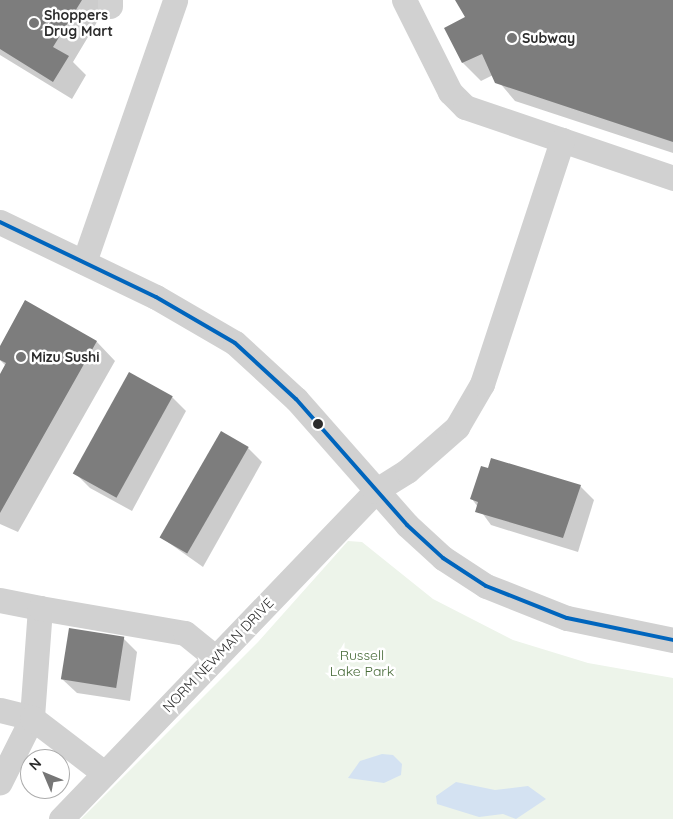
<!DOCTYPE html>
<html>
<head>
<meta charset="utf-8">
<style>
	body { margin:0 }
	#map { position:relative; width:673px; height:819px; overflow:hidden; background:#fff; font-family:Quicksand,sans-serif }
	div>[style] { position:absolute }
	.green>* { inset:0; background:#edf4ea }
	.water>* { inset:0; background:#d4e2f2 }
	.shadow>* { inset:0; background:#0003 }
	.building>* { inset:0; background:#7d7d7d; transform-origin:0 0 }
	.minor>* { height:25px; margin:-12.5px; padding:0 12.5px; transform-origin:12.5px; border-radius:12.5px; background:#d1d1d1 }
	.bus-1>* { height:4px; margin:-2px; padding:0 2px; transform-origin:2px; border-radius:2px; background:#0065bd }
	.dots>* { width:14px; height:14px; translate:-50% -50%; box-sizing:border-box; border:2px solid #fff; border-radius:50% }
	span { translate:-50% -50%; white-space:nowrap; text-align:center; line-height:1.15; -webkit-text-stroke:5px #fff; paint-order:stroke }
	.poi-label { font-size:14px; color:#2c2c2c; font-weight:700 }
	.left { translate:0 -50%; text-align:left }
	.street-label { font-size:14px; color:#2c2c2c }
	.park-label { font-size:14px; color:#466a37 }
	.north { position:absolute; left:20px; top:749px; width:50px; height:50px; box-sizing:border-box; background:#fff; border:1px solid #ababab; border-radius:50%; rotate:315deg; font-size:14px; font-weight:700; line-height:20px; text-align:center; color:#2c2c2c }
	.north::after { content:''; display:block; margin:auto; width:18px; height:22px; background:#767676; clip-path:polygon(50% 0,100% 100%,50% 72%,0 100%) }
</style>
</head>
<body>
<div id="map">
	<div class="green">
		<i style="clip-path:polygon(348px 541px,362px 542px,433px 599px,513px 640px,588px 663px,673px 678px,673px 819px,81px 819px,258px 642px)"></i>
	</div>
	<div class="water">
		<i style="clip-path:polygon(382px 754px,393px 755px,402px 764px,401px 775px,384px 783px,348px 778px,360px 761px)"></i>
		<i style="clip-path:polygon(456px 782px,495px 790px,528px 786px,546px 799px,516px 819px,503px 814px,479px 817px,437px 804px,436px 796px)"></i>
	</div>
	<div class="shadow">
		<i style="clip-path:polygon(0 0,100px 0,106px 7px,73px 62px,86px 75px,72px 99px,0 55px)"></i>
		<i style="clip-path:polygon(457px 0,673px 0,673px 153px,515px 101px,493px 75px,481px 81px,463px 63px,466px 18px)"></i>
		<i style="clip-path:polygon(25px 301px,97px 342px,115px 361px,18px 532px,0 524px,0 377px,6px 366px,0 360px,0 349px)"></i>
		<i style="clip-path:polygon(172px 397px,186px 411px,132px 511px,90px 488px,76px 474px)"></i>
		<i style="clip-path:polygon(248px 448px,262px 462px,203px 567px,162px 538px)"></i>
		<i style="clip-path:polygon(580px 486px,594px 500px,578px 552px,491px 525px,472px 499px)"></i>
		<i style="clip-path:polygon(123px 638px,137px 652px,130px 701px,77px 693px,62px 679px)"></i>
	</div>
	<div class="building">
		<i style="clip-path:polygon(0 0,82px 0,53px 47px,69px 56px,53px 82px,0 49px)"></i>
		<i style="clip-path:polygon(455px 0,673px 0,673px 142px,495px 83px,482px 54px,462px 63px,444px 28px,465px 17px)"></i>
		<i style="clip-path:polygon(25px 300px,97px 341px,0 513px,0 374px,6px 363px,0 360px,0 346px)"></i>
		<i style="left:129px;top:372px;width:50px;height:116px;rotate:29deg"></i>
		<i style="left:221px;top:431px;width:32px;height:123px;rotate:30deg"></i>
		<i style="clip-path:polygon(491px 458px,581px 485px,563px 538px,475px 512px,478px 502px,470px 499px,481px 466px,488px 468px)"></i>
		<i style="left:69px;top:628px;width:56px;height:52px;rotate:9deg"></i>
	</div>
	<div class="minor">
		<i style="left:110px;top:0;width:6px;rotate:90deg"></i>
		<i style="left:404px;top:0;width:103px;rotate:63.4deg"></i>
		<i style="left:450px;top:92px;width:21px;rotate:45deg"></i>
		<i style="left:465px;top:107px;width:220px;rotate:18.8deg"></i>
		<i style="left:0;top:222px;width:173px;rotate:25.7deg"></i>
		<i style="left:156px;top:297px;width:91px;rotate:30.2deg"></i>
		<i style="left:235px;top:343px;width:83px;rotate:42.6deg"></i>
		<i style="left:296px;top:399px;width:168px;rotate:48.6deg"></i>
		<i style="left:407px;top:525px;width:49px;rotate:42.5deg"></i>
		<i style="left:443px;top:558px;width:51px;rotate:33.1deg"></i>
		<i style="left:486px;top:586px;width:87px;rotate:21.6deg"></i>
		<i style="left:567px;top:618px;width:108px;rotate:11.7deg"></i>
		<i style="left:84px;top:262px;width:277px;rotate:-70.8deg"></i>
		<i style="left:0;top:600px;width:41px;rotate:11.3deg"></i>
		<i style="left:40px;top:608px;width:110px;rotate:94.2deg"></i>
		<i style="left:32px;top:718px;width:72px;rotate:116.6deg"></i>
		<i style="left:40px;top:608px;width:147px;rotate:9.8deg"></i>
		<i style="left:185px;top:633px;width:38px;rotate:39deg"></i>
		<i style="left:0;top:710px;width:33px;rotate:14deg"></i>
		<i style="left:32px;top:718px;width:91px;rotate:37.4deg"></i>
		<i style="left:61px;top:819px;width:454px;rotate:-46.2deg"></i>
		<i style="left:375px;top:491px;width:38px;rotate:-32deg"></i>
		<i style="left:407px;top:471px;width:67px;rotate:-41.3deg"></i>
		<i style="left:457px;top:427px;width:50px;rotate:-59.8deg"></i>
		<i style="left:482px;top:384px;width:257px;rotate:-71.8deg"></i>
	</div>
	<div class="bus-1">
		<i style="left:0;top:222px;width:173px;rotate:25.7deg"></i>
		<i style="left:156px;top:297px;width:91px;rotate:30.2deg"></i>
		<i style="left:235px;top:343px;width:83px;rotate:42.6deg"></i>
		<i style="left:296px;top:399px;width:168px;rotate:48.6deg"></i>
		<i style="left:407px;top:525px;width:49px;rotate:42.5deg"></i>
		<i style="left:443px;top:558px;width:51px;rotate:33.1deg"></i>
		<i style="left:486px;top:586px;width:87px;rotate:21.6deg"></i>
		<i style="left:567px;top:618px;width:108px;rotate:11.7deg"></i>
	</div>
	<div class="dots">
		<i style="left:34px;top:23px;background:#767676"></i>
		<i style="left:512px;top:38px;background:#767676"></i>
		<i style="left:21px;top:357px;background:#767676"></i>
		<i style="left:318px;top:424px;background:#2c2c2c"></i>
	</div>
	<div class="poi-label">
		<span class="left" style="left:44px;top:23px">Shoppers<br>Drug Mart</span>
		<span class="left" style="left:522px;top:38px">Subway</span>
		<span class="left" style="left:31px;top:357px">Mizu Sushi</span>
	</div>
	<div class="street-label">
		<span style="left:218px;top:655px;rotate:-46deg">NORM NEWMAN DRIVE</span>
	</div>
	<div class="park-label">
		<span style="left:362px;top:663px">Russell<br>Lake Park</span>
	</div>
	<div class="north">N</div>
</div>
</body>
</html>
